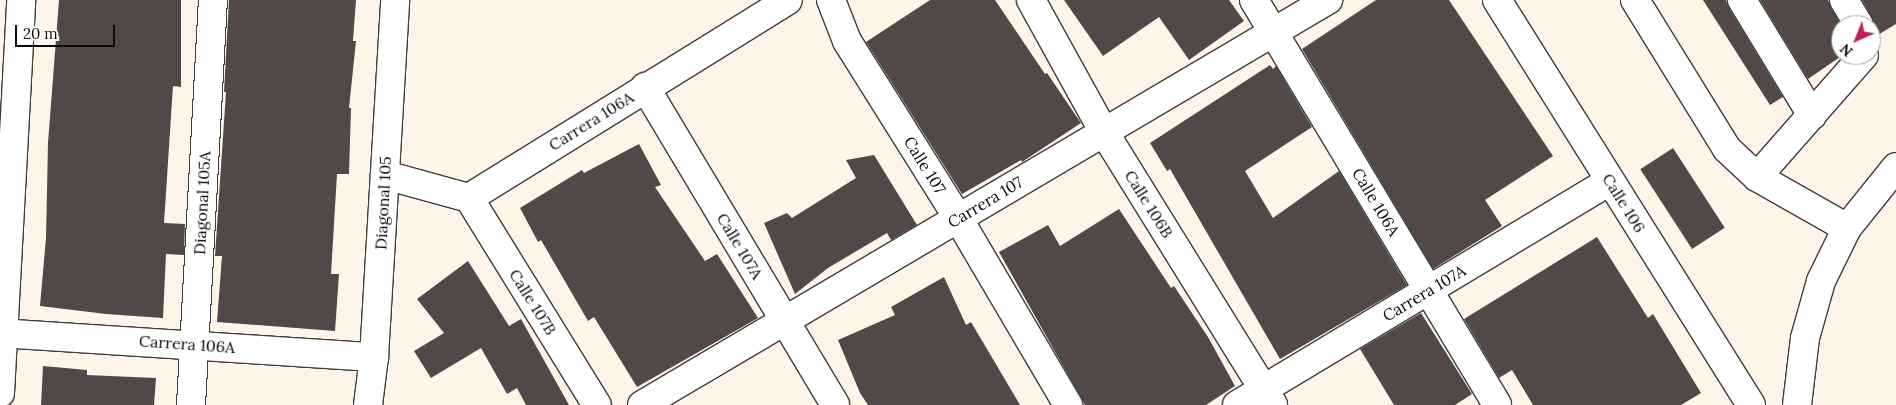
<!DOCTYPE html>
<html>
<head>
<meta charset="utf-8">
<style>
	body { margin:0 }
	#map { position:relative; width:1896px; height:405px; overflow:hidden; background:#fff4e8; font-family:Lora,serif }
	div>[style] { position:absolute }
	.building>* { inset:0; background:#534847; transform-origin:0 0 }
	.roads { filter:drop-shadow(1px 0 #3e3e3e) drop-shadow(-1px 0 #3e3e3e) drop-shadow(0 1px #3e3e3e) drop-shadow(0 -1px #3e3e3e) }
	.minor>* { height:28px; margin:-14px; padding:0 14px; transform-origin:14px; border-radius:14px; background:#fff }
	span { translate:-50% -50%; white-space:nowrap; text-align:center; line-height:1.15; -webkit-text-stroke:5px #fff; paint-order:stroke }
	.street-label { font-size:16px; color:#0b0b0b }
	.north { position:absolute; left:1831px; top:15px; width:50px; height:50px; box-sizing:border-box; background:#fff; border:1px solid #9d9d9d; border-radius:50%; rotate:224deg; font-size:14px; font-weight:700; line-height:20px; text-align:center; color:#0b0b0b }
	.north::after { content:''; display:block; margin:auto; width:18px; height:22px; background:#bc2155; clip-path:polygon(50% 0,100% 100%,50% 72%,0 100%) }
	.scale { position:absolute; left:15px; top:25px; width:100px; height:22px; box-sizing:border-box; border:2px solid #0b0b0b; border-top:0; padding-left:6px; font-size:15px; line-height:18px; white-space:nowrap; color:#0b0b0b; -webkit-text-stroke:4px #fff; paint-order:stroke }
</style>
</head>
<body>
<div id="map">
	<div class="building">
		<i style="clip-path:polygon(59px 0,181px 0,181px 87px,173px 86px,164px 223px,185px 224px,184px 255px,166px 254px,163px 318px,106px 314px,40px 306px,46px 238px,48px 143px)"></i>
		<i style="clip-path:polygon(229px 0,356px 0,353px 41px,356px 41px,349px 108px,351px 108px,349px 174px,337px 174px,331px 274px,339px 274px,335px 331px,217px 322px,222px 256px,215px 256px,226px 92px,224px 92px)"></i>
		<i style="clip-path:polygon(930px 0,995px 0,1045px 74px,1047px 73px,1081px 123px,1022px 162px,1021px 160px,962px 194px,866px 42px)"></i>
		<i style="clip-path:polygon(1064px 0,1229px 0,1244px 21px,1189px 60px,1159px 17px,1103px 56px)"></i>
		<i style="clip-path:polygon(1376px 0,1449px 0,1553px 156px,1485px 200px,1502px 226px,1433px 269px,1302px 49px)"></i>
		<i style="clip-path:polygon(1703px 0,1726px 0,1729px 8px,1783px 97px,1770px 105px)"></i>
		<i style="clip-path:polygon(1760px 0,1828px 0,1841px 25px,1841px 55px,1843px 55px,1808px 79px)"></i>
		<i style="clip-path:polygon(1862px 0,1896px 0,1896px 24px,1871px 39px,1875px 24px)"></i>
		<i style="clip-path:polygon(1270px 65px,1273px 69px,1276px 66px,1312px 127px,1245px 171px,1273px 218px,1339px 171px,1407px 285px,1280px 359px,1170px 169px,1167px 171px,1150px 143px)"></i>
		<i style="clip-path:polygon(639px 144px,661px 185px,655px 187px,705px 261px,717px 254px,758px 318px,637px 387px,594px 317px,588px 321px,541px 240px,538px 242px,520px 208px,582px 170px,584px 173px)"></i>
		<i style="left:1673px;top:148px;width:95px;height:39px;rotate:57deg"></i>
		<i style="clip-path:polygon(874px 155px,917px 225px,891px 240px,887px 233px,828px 268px,795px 294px,764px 223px,787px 213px,792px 218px,856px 178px,846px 160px)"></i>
		<i style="clip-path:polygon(1119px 209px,1171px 288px,1174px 286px,1208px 337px,1235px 386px,1206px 405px,1085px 405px,999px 252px,1048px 225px,1060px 246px)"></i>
		<i style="clip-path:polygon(1597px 237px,1648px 318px,1653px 314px,1701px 393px,1681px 405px,1533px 405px,1512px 370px,1499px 378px,1464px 319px)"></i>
		<i style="clip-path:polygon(468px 261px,509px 326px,521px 319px,569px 405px,526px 405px,517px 388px,507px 394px,481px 348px,431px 378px,414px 351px,444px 333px,417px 299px)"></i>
		<i style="clip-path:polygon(944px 277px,966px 325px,971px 322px,1020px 405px,868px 405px,860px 393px,838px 340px,895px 315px,891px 307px)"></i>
		<i style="clip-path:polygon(1421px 313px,1472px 394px,1455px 405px,1394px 405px,1360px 349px)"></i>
		<i style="clip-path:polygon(43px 366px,87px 370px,87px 375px,156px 378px,154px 405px,41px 405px)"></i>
	</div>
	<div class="roads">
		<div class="minor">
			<i style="left:831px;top:0;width:44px;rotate:68.7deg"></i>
			<i style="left:847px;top:41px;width:209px;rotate:57.9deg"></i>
			<i style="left:958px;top:218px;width:217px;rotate:59.5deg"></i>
			<i style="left:1031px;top:0;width:151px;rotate:61.1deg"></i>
			<i style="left:1104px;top:132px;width:321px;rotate:58.2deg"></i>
			<i style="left:1254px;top:0;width:472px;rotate:59deg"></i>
			<i style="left:1497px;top:0;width:478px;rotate:57.9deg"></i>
			<i style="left:1635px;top:0;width:175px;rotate:58.3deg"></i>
			<i style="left:1727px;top:149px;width:41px;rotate:43deg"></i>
			<i style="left:1757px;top:177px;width:103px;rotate:29.5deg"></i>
			<i style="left:1742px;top:0;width:135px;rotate:58.7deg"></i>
			<i style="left:1844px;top:0;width:29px;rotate:59deg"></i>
			<i style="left:645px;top:87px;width:370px;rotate:59.1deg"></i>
			<i style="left:385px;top:175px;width:87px;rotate:15.3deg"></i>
			<i style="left:469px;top:198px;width:375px;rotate:-31.8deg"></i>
			<i style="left:1757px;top:177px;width:162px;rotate:-48.7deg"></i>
			<i style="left:469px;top:198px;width:243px;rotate:58.3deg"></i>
			<i style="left:0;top:333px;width:375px;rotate:3.7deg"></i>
			<i style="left:0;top:393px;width:394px;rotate:-86.9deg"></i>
			<i style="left:191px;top:405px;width:406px;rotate:-86.9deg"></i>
			<i style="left:368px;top:405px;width:48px;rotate:-82.9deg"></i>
			<i style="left:374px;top:357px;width:358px;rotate:-86.6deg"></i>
			<i style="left:642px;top:405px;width:797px;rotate:-30.56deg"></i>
			<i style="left:1237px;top:405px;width:435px;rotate:-31deg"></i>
			<i style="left:1797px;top:405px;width:67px;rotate:-83.2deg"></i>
			<i style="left:1805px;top:338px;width:59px;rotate:-74.3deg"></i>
			<i style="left:1821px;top:281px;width:59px;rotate:-63.9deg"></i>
			<i style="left:1847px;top:228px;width:78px;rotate:-51.2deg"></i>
		</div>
	</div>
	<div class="street-label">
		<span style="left:591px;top:121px;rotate:-32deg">Carrera 106A</span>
		<span style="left:925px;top:165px;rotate:58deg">Calle 107</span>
		<span style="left:985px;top:202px;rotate:-31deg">Carrera 107</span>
		<span style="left:1376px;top:202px;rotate:59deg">Calle 106A</span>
		<span style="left:202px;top:203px;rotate:-87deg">Diagonal 105A</span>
		<span style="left:383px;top:203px;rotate:-87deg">Diagonal 105</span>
		<span style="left:1624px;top:203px;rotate:58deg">Calle 106</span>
		<span style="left:1149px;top:204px;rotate:58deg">Calle 106B</span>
		<span style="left:740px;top:246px;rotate:59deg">Calle 107A</span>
		<span style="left:1424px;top:293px;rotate:-31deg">Carrera 107A</span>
		<span style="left:533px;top:302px;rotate:58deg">Calle 107B</span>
		<span style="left:187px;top:344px;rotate:4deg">Carrera 106A</span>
	</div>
	<div class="north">N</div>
	<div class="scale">20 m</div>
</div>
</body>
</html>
